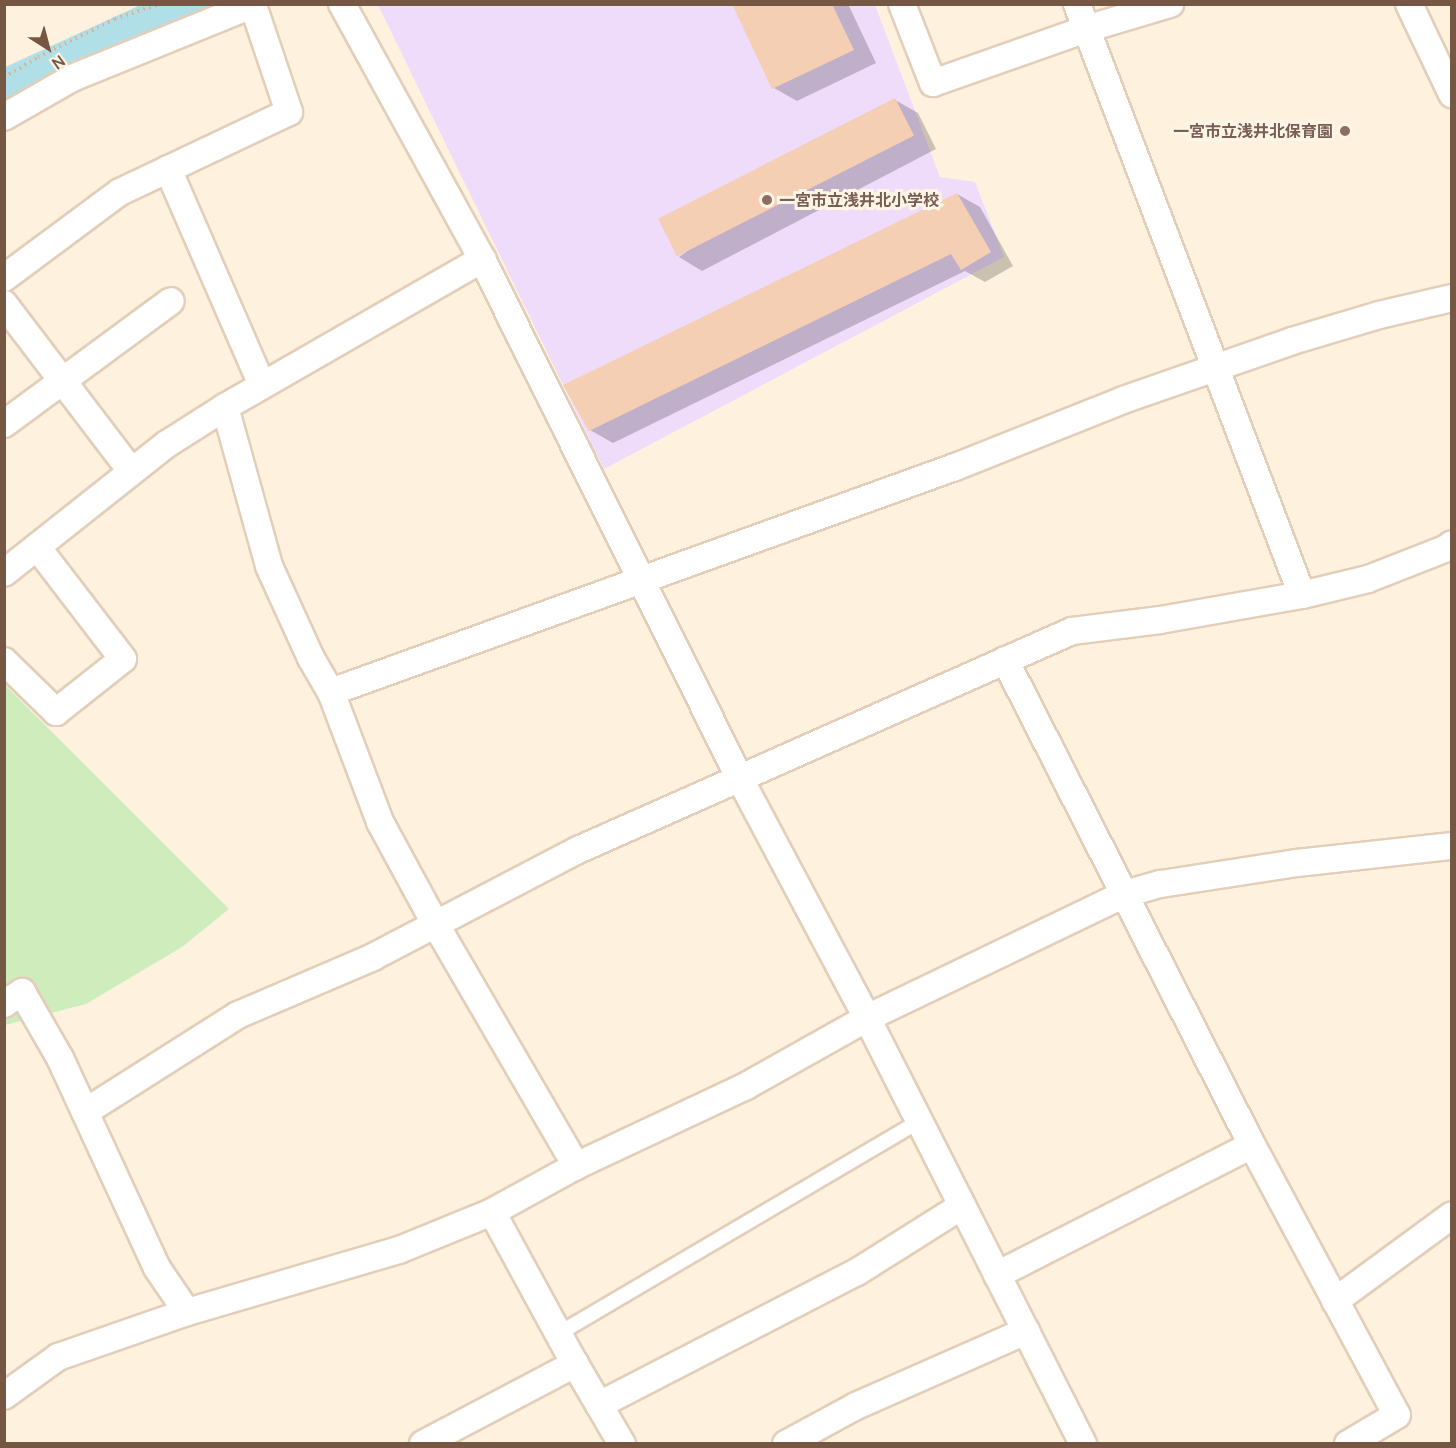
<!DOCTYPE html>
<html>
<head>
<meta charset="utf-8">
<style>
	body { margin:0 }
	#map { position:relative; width:1456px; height:1448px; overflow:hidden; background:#fef2de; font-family:Manrope,"Noto Sans JP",sans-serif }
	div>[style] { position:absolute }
	.education>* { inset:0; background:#efdbfa }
	.green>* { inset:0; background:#ceecbc }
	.shadow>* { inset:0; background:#0003 }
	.river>* { height:51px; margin:-25.5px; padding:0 25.5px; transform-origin:25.5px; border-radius:25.5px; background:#b1dfe8 }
	.building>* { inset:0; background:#f5cfb3; transform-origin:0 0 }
	.path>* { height:4px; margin-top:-2px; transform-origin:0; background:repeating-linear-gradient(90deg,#dab297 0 1.5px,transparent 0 6px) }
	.roads { filter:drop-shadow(2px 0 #e2ceb9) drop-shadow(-2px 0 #e2ceb9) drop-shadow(0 2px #e2ceb9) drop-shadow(0 -2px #e2ceb9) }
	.lane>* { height:14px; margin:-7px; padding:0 7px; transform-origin:7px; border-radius:7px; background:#fff }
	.street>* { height:26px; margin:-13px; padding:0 13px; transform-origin:13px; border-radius:13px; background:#fff }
	.dots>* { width:16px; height:16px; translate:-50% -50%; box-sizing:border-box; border:3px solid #fff5e6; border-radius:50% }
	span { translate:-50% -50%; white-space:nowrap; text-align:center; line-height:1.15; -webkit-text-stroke:6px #fff5e6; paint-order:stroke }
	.education-label { font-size:16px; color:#785e54; font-weight:700 }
	.right { translate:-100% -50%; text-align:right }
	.left { translate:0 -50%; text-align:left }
	.frame { position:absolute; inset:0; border:6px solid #755744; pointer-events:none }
	.north { position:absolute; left:18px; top:18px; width:60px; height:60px; -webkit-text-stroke:4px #fff5e6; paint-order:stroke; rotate:144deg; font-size:16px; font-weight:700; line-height:24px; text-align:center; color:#755744 }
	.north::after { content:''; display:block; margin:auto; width:21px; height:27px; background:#755744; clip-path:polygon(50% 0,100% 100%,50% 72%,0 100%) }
</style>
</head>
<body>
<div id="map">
	<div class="education">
		<i style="clip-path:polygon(378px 5px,875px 5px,940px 177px,975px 182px,1004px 257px,604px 469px)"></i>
	</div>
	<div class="green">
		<i style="clip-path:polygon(4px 684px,229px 909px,182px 947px,86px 1004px,5px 1025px)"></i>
	</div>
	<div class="shadow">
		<i style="clip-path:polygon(733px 4px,848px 4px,876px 63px,797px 101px,774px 88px)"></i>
		<i style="clip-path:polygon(895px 100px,918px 113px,936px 149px,702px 271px,679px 257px)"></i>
		<i style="clip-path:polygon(957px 194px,980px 207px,1013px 266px,985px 282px,965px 271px,613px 443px,590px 430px)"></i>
	</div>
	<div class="river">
		<i style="left:4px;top:95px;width:218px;rotate:-24.7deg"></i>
	</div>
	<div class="building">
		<i style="clip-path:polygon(732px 4px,832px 4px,854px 50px,772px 89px)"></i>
		<i style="left:895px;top:98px;width:42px;height:266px;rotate:63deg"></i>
		<i style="clip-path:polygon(957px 193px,991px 252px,961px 270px,951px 254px,589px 431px,563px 385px)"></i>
	</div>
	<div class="path">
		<i style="left:4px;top:77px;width:39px;rotate:-30deg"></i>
		<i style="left:38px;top:57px;width:86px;rotate:-26.3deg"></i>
		<i style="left:115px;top:19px;width:46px;rotate:-18.8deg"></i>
	</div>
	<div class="roads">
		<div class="lane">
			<i style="left:558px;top:1334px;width:419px;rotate:-30.5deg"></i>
		</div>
		<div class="street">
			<i style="left:342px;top:4px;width:291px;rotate:61.2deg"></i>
			<i style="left:482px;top:259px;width:578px;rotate:63.61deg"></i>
			<i style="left:739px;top:777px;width:273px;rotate:62deg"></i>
			<i style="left:867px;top:1018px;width:478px;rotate:63.1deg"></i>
			<i style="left:902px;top:4px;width:85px;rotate:68.6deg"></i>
			<i style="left:933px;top:83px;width:162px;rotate:-19.4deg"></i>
			<i style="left:1086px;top:29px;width:88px;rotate:-16.6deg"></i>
			<i style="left:1077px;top:4px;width:632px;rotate:69.16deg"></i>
			<i style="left:1409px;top:4px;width:100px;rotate:64.5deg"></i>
			<i style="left:4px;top:117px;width:78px;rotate:-29.8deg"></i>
			<i style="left:72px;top:78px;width:196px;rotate:-22.1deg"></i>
			<i style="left:168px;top:169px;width:236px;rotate:66.5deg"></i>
			<i style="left:4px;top:278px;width:144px;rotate:-36.6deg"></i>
			<i style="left:120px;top:192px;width:187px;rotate:-25.3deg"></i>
			<i style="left:289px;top:112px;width:113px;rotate:-108.6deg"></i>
			<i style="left:4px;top:304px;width:210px;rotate:52.7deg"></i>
			<i style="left:225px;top:407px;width:165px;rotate:74.5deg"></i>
			<i style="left:269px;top:566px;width:101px;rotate:65.5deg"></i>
			<i style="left:311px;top:658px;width:39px;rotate:60deg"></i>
			<i style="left:331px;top:692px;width:139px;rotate:69.3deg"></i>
			<i style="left:380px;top:822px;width:117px;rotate:61.5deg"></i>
			<i style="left:436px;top:925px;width:279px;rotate:59.8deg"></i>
			<i style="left:4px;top:424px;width:207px;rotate:-36.4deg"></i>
			<i style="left:4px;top:573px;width:208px;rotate:-38.4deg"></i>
			<i style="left:167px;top:444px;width:69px;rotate:-32.5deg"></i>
			<i style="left:225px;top:407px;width:297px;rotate:-29.9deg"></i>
			<i style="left:1005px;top:660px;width:544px;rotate:63.01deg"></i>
			<i style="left:1252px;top:1145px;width:306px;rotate:61.8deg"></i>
			<i style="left:1397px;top:1415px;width:57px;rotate:149.4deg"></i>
			<i style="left:4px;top:661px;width:73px;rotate:44.4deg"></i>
			<i style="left:56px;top:712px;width:85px;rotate:-38.3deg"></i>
			<i style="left:123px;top:659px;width:141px;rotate:-127.5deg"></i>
			<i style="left:331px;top:692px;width:663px;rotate:-19.83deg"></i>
			<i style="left:955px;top:467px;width:181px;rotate:-21.7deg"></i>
			<i style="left:1123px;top:400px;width:179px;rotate:-19.2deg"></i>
			<i style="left:1292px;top:341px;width:91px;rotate:-16.6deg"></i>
			<i style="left:1379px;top:315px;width:75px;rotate:-13.1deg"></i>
			<i style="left:4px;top:1004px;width:22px;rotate:-34deg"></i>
			<i style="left:22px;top:992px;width:76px;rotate:60.1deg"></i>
			<i style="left:60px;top:1058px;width:231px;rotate:65.2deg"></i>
			<i style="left:157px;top:1268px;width:53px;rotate:55.7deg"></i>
			<i style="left:85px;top:1112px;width:181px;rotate:-32.4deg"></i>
			<i style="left:238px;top:1015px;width:147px;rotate:-23.2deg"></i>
			<i style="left:373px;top:957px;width:231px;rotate:-27.6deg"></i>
			<i style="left:578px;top:850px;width:540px;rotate:-23.91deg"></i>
			<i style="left:1072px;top:631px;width:89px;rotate:-7.1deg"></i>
			<i style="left:1160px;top:620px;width:144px;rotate:-10deg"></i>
			<i style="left:1302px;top:595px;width:68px;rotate:-13.6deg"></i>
			<i style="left:1368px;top:579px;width:85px;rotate:-21.4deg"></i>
			<i style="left:1447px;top:548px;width:6px;rotate:-39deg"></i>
			<i style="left:492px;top:1212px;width:173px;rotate:61.4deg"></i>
			<i style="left:575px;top:1364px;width:93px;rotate:59.6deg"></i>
			<i style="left:997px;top:1275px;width:286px;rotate:-27deg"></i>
			<i style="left:1335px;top:1301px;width:145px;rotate:-36.3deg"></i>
			<i style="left:4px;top:1396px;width:67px;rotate:-35.8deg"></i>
			<i style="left:58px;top:1357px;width:137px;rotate:-19.2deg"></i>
			<i style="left:187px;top:1312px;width:221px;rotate:-16.3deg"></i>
			<i style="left:399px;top:1250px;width:100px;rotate:-22.2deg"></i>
			<i style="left:492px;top:1212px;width:96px;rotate:-28.7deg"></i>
			<i style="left:576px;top:1166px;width:188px;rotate:-25.2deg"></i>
			<i style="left:746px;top:1086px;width:139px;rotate:-29.3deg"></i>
			<i style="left:867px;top:1018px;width:286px;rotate:-25.7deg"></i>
			<i style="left:1125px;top:894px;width:37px;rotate:-16deg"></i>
			<i style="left:1161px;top:884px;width:138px;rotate:-8.8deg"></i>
			<i style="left:1297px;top:863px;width:156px;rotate:-6.3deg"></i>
			<i style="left:599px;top:1405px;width:290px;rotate:-27.3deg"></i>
			<i style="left:857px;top:1272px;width:124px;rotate:-32.2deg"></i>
			<i style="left:423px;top:1444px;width:172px;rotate:-27.8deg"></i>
			<i style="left:786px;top:1444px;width:80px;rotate:-28.5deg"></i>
			<i style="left:856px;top:1406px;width:186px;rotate:-23.8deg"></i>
		</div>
	</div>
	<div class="dots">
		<i style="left:1345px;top:131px;background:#8d6e63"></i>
		<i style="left:767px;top:200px;background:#8d6e63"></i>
	</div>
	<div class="education-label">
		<span class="right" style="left:1333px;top:131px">一宮市立浅井北保育園</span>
		<span class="left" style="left:779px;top:200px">一宮市立浅井北小学校</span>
	</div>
	<div class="frame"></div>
	<div class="north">N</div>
</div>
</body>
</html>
